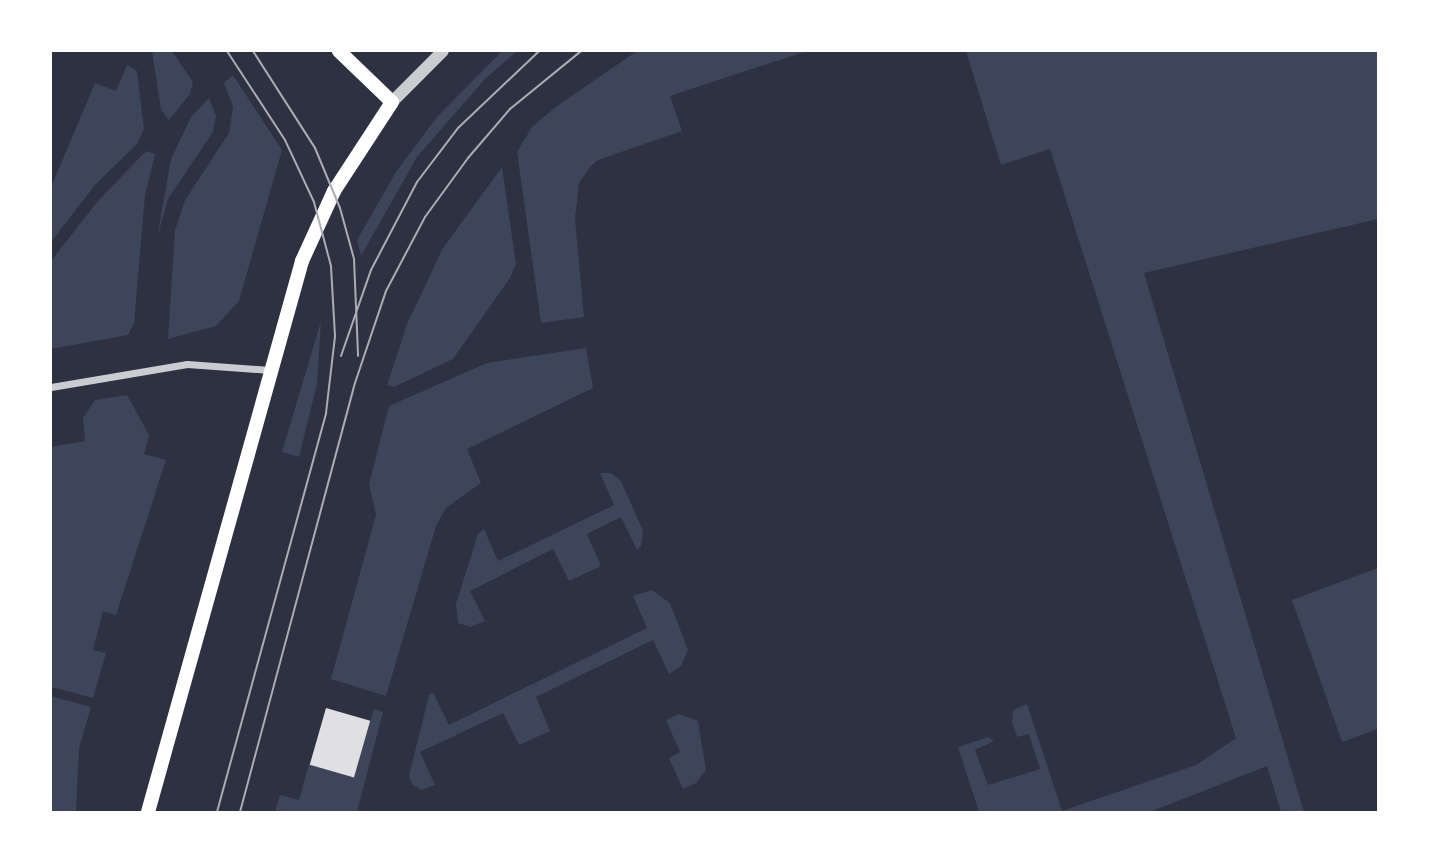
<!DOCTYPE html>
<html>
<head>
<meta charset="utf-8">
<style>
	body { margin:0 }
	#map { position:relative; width:1429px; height:863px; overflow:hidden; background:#2d3142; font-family:Rubik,sans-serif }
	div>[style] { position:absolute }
	.green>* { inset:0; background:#3c4559 }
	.building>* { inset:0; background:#e0e0e3; transform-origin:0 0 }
	.minor>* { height:7px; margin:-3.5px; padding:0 3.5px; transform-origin:3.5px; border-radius:3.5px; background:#caccd0 }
	.tertiary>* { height:12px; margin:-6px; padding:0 6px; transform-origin:6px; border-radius:6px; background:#caccd0 }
	.secondary>* { height:14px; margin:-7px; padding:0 7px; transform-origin:7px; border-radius:7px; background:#fff }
	.tram>* { height:2px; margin:-1px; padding:0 1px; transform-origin:1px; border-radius:1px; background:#abadb3 }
	span { translate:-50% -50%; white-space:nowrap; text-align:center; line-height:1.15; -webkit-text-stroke:5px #fff; paint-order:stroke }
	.frame { position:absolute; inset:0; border:52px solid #fff; pointer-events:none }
</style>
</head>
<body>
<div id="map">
	<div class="green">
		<i style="clip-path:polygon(152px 51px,172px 51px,193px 82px,190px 94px,169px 120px,161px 110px)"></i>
		<i style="clip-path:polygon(502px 51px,517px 51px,485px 79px,417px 157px,361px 256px,357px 240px,396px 172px,436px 118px)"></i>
		<i style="clip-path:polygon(637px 51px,807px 51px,670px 96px,682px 131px,598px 160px,590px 167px,579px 183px,575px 219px,584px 317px,541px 323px,517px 152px,532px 127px,557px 106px)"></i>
		<i style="clip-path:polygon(966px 51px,1378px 51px,1378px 219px,1144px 273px,1304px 812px,1281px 812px,1267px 766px,1150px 812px,979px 812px,958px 747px,988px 737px,994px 741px,975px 750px,988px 785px,1040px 769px,1029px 734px,1017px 737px,1012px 723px,1013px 710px,1027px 704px,1062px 811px,1196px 765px,1236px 738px,1050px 149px,1001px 165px)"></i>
		<i style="clip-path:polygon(127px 65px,137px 71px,144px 129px,137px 144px,95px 185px,51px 242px,51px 187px,95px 83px,116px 91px)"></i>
		<i style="clip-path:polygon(233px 75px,282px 150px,239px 301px,216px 326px,168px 339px,175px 230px,185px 200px,229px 133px,233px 107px,224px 83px)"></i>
		<i style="clip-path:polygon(209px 98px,216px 116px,213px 132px,168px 199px,157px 238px,171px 159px,191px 117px)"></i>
		<i style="clip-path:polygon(146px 151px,155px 154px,145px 195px,134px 323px,128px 335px,51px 349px,51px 261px,97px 202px)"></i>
		<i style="clip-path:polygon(502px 167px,516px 264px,510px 278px,453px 359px,394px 387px,387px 385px,407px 324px,443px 248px)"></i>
		<i style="clip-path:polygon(321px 321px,317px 384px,299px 457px,282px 452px)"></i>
		<i style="clip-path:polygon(586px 348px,593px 388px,467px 449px,481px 483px,446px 508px,436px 526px,386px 696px,331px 679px,376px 515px,369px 484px,389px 406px,487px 363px)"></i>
		<i style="clip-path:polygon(127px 395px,149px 435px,144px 454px,166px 460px,116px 615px,103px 611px,93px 650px,106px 653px,93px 698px,51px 687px,51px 447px,85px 441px,83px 418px,95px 400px)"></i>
		<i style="clip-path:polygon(600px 473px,611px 473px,621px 481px,643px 531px,641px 546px,637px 550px,621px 517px,587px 534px,601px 566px,569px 581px,553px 549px,470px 591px,485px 621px,470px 627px,458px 623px,456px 604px,478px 534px,484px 529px,498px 561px,614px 505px)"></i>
		<i style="clip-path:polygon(1378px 568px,1378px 729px,1342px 742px,1292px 600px)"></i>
		<i style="clip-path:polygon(652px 590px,670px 603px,688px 650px,681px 666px,669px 674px,653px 640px,536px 697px,550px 731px,519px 745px,503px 713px,420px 752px,435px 785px,421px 790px,412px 784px,409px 776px,429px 695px,433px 693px,449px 725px,647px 628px,633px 596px)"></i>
		<i style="clip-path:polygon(51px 696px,91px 707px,79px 748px,76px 812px,51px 812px)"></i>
		<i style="clip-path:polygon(374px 709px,383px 712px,357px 812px,275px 812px,280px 795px,299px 800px,309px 764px,353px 777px)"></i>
		<i style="clip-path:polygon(679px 714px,698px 721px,706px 770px,696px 783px,683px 789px,669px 758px,680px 752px,666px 720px)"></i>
	</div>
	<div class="building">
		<i style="left:326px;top:708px;width:46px;height:59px;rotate:16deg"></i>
	</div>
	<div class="minor">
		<i style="left:51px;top:387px;width:138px;rotate:-9.6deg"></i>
		<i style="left:187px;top:364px;width:83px;rotate:4.1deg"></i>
	</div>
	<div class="tertiary">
		<i style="left:392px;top:102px;width:72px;rotate:-45deg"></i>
	</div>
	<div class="secondary">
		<i style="left:148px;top:812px;width:572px;rotate:-74.38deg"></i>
		<i style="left:302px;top:261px;width:77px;rotate:-65.4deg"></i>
		<i style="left:334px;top:191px;width:106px;rotate:-56.9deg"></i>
		<i style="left:392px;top:102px;width:74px;rotate:-136.1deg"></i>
	</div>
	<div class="tram">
		<i style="left:253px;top:51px;width:115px;rotate:57.4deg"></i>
		<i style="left:315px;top:148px;width:65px;rotate:67.4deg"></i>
		<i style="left:340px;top:208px;width:53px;rotate:74.6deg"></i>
		<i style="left:354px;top:259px;width:97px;rotate:87.6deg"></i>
		<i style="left:341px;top:356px;width:91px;rotate:-70.8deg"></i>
		<i style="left:371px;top:270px;width:99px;rotate:-62.4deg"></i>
		<i style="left:417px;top:182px;width:68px;rotate:-52.8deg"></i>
		<i style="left:458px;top:128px;width:112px;rotate:-43.5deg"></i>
		<i style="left:217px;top:812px;width:414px;rotate:-74.7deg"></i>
		<i style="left:326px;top:413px;width:78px;rotate:-83.3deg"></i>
		<i style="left:335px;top:336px;width:70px;rotate:-93.3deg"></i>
		<i style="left:331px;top:266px;width:66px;rotate:-104.9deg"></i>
		<i style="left:314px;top:202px;width:68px;rotate:-115.1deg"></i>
		<i style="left:285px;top:140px;width:106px;rotate:-123.1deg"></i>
		<i style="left:240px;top:812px;width:444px;rotate:-75deg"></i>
		<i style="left:355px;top:383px;width:97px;rotate:-71.4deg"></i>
		<i style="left:386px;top:291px;width:84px;rotate:-62.2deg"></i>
		<i style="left:425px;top:217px;width:73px;rotate:-53.9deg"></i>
		<i style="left:468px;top:158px;width:65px;rotate:-49.4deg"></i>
		<i style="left:510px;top:109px;width:92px;rotate:-39.2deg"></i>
	</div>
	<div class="frame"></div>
</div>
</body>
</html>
